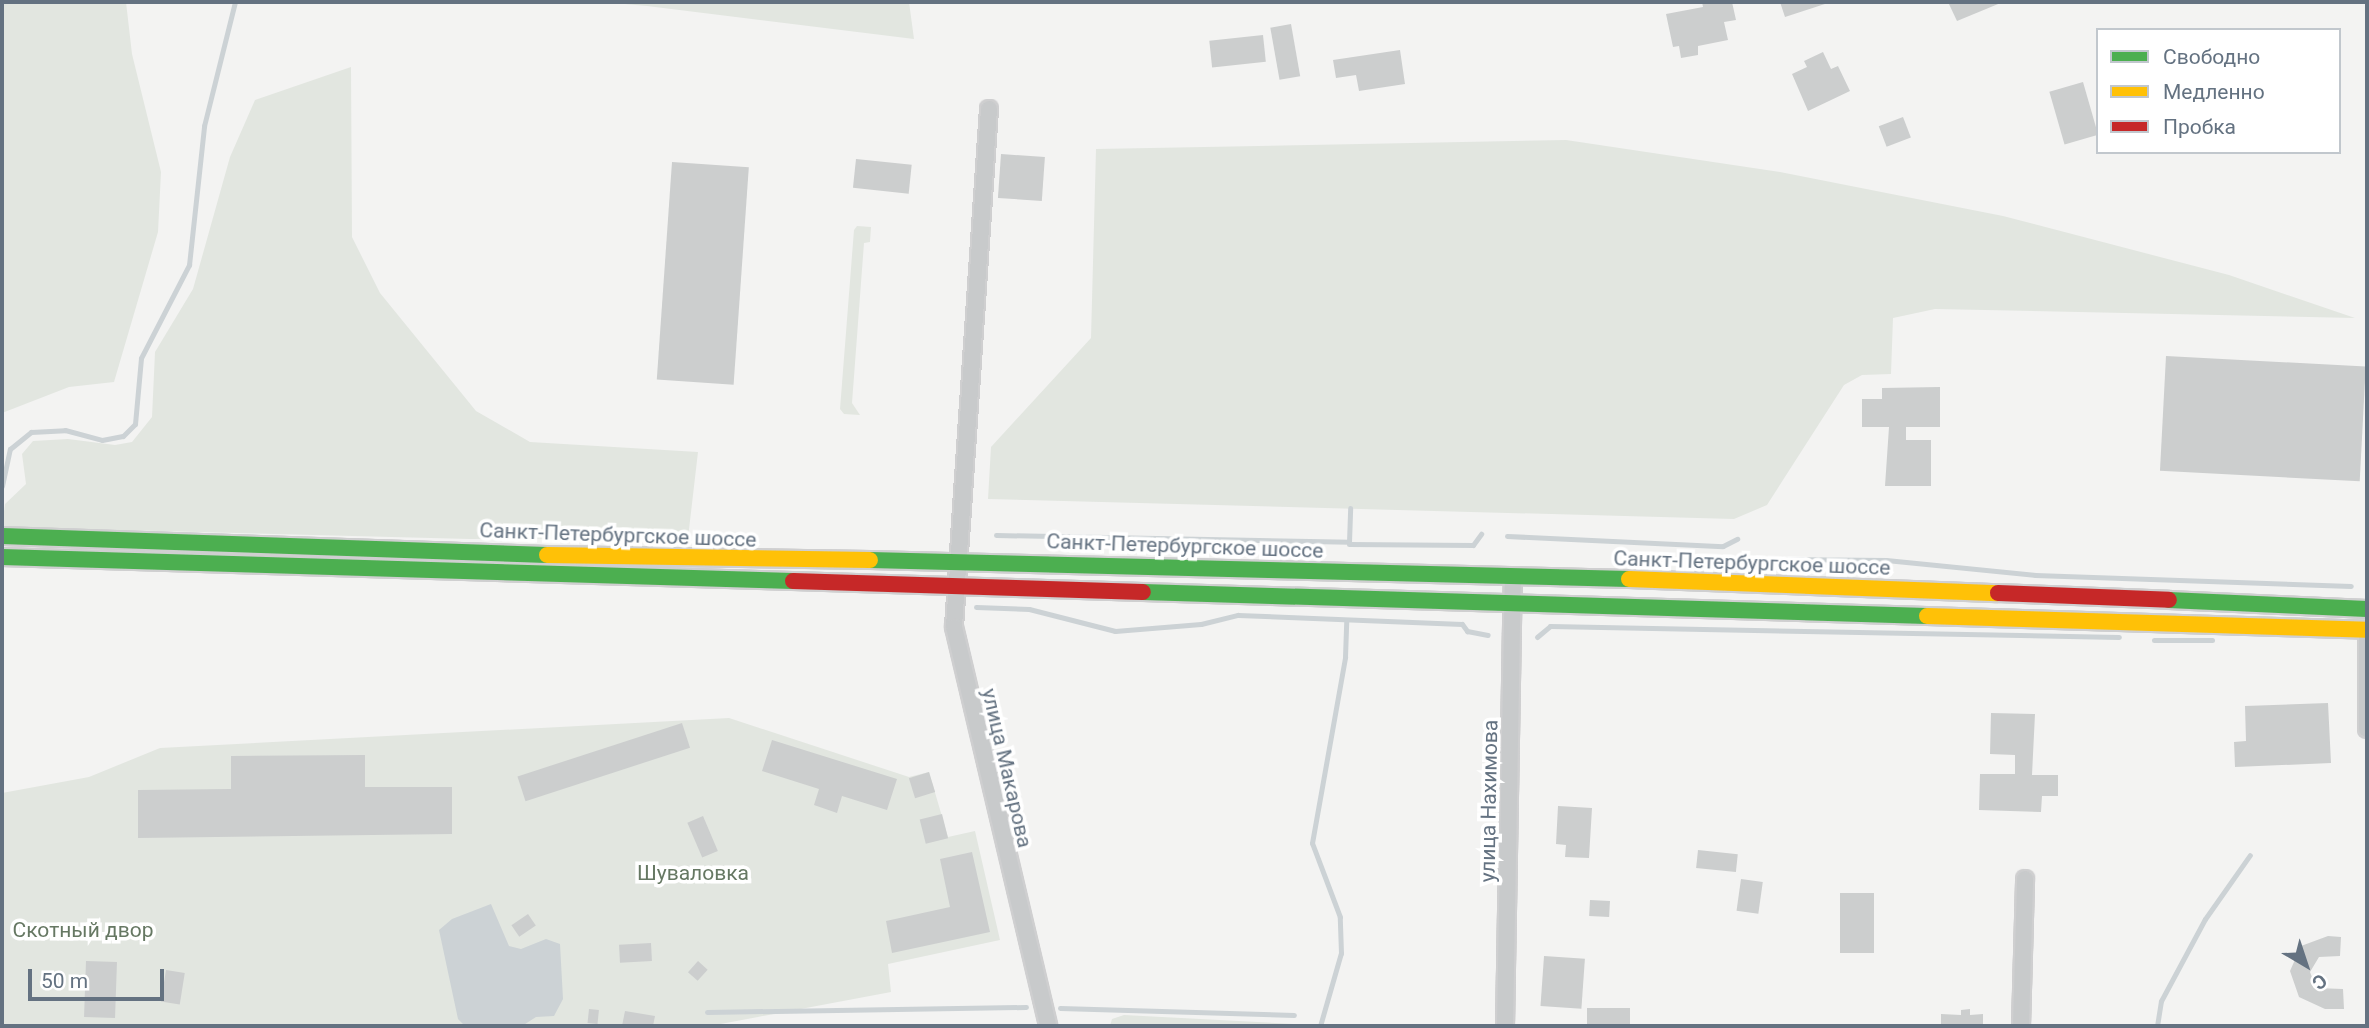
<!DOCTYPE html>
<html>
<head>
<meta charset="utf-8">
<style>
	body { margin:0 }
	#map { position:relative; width:2369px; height:1028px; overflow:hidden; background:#f3f3f2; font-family:Roboto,sans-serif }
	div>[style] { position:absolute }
	.green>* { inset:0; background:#e2e6e0 }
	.water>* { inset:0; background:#ccd2d5 }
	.stream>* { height:5px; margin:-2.5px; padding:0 2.5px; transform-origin:2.5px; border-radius:2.5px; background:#ccd2d5 }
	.building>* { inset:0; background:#cccece; transform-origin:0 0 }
	.roads { filter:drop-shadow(2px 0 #cfcfd0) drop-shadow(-2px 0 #cfcfd0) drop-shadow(0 2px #cfcfd0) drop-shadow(0 -2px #cfcfd0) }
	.street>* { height:16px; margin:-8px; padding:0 8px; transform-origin:8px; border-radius:8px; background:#c8cacb }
	.fast>* { height:16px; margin:-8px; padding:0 8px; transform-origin:8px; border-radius:8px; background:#4caf50 }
	.slow>* { height:16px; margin:-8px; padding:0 8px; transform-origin:8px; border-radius:8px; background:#ffc107 }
	.jam>* { height:16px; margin:-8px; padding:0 8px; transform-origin:8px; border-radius:8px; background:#c62828 }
	span { translate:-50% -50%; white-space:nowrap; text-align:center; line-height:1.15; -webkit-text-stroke:7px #fff; paint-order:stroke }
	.street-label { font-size:21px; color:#647281 }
	.park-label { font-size:21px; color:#667863 }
	.frame { position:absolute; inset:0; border:4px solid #647281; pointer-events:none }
	.legend { position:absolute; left:2096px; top:28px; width:245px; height:126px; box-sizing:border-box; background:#fff; border:2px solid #c1c7cd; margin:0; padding:9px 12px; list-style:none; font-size:21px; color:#647281 }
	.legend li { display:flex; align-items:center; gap:14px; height:35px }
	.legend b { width:35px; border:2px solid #c1c7cd }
	.north { position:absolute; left:2271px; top:930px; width:70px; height:70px; -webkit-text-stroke:5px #fff; paint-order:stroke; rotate:141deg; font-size:19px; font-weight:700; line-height:28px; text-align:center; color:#647281 }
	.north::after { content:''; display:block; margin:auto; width:24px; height:32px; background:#647281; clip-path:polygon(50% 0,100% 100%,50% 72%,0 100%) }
	.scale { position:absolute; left:28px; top:969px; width:136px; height:32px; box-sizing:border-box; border:4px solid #647281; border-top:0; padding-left:9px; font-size:21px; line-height:24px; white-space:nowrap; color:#647281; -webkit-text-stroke:5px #fff; paint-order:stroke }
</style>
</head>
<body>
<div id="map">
	<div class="green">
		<i style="clip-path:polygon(2px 2px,126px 2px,132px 54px,161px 172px,158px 232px,114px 382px,69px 387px,2px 413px)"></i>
		<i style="clip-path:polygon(602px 2px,909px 2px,914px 39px,647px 6px)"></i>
		<i style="clip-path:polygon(351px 67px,352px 237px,380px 293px,476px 411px,530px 442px,698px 452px,688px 538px,470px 539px,2px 527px,5px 504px,26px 484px,22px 454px,33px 441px,68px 439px,115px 445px,132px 442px,152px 417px,155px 352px,193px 289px,230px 157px,255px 100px)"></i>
		<i style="clip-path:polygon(1566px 140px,1780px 172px,2003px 216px,2229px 275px,2355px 318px,1935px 309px,1893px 318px,1891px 374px,1862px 375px,1844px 385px,1767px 505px,1734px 519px,988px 499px,991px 447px,1091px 338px,1096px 149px)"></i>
		<i style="clip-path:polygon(857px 226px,871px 227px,870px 242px,864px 243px,852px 403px,860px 415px,844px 414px,840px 409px,854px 230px)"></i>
		<i style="clip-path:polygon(729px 718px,909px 777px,929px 772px,948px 837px,975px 831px,1000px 940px,888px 964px,891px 992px,710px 1026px,2px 1026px,2px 793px,89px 777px,160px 748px)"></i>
		<i style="clip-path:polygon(1124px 1015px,1312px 1025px,1313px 1026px,1110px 1026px,1112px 1019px)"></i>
	</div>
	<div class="water">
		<i style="clip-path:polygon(491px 904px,509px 946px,521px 949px,546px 939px,560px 944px,563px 999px,554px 1016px,536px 1017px,522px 1026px,465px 1026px,458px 1019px,439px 930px,452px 919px)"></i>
	</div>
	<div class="stream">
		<i style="left:2px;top:486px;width:38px;rotate:-78deg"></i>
		<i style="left:10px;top:449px;width:27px;rotate:-39deg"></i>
		<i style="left:31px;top:432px;width:34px;rotate:-3deg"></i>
		<i style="left:65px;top:430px;width:38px;rotate:15deg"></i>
		<i style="left:102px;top:440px;width:21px;rotate:-11deg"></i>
		<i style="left:123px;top:436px;width:17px;rotate:-45deg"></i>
		<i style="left:135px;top:424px;width:66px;rotate:-84.8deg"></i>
		<i style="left:141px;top:358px;width:105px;rotate:-62.7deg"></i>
		<i style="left:189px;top:265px;width:140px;rotate:-83.8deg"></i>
		<i style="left:204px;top:126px;width:128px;rotate:-76deg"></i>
		<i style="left:996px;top:535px;width:353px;rotate:1.1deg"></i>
		<i style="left:1349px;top:542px;width:34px;rotate:-88deg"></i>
		<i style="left:1507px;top:536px;width:216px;rotate:2.7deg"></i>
		<i style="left:1723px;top:546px;width:16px;rotate:-27deg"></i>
		<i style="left:1349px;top:544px;width:124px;rotate:0.5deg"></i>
		<i style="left:1473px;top:545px;width:14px;rotate:-54deg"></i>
		<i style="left:1770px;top:559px;width:116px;rotate:0.5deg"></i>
		<i style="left:1886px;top:560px;width:150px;rotate:5.7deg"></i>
		<i style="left:2035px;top:575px;width:316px;rotate:2deg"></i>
		<i style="left:976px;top:607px;width:53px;rotate:2.2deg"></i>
		<i style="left:1029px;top:609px;width:89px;rotate:14.3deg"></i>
		<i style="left:1115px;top:631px;width:86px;rotate:-4.7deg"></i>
		<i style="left:1201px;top:624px;width:38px;rotate:-14deg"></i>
		<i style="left:1238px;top:615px;width:224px;rotate:2.3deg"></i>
		<i style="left:1462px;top:624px;width:9px;rotate:54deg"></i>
		<i style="left:1467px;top:631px;width:21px;rotate:11deg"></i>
		<i style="left:1537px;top:637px;width:17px;rotate:-40deg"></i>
		<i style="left:1550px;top:626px;width:569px;rotate:1.11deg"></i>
		<i style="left:2154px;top:640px;width:58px"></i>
		<i style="left:1060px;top:1008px;width:234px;rotate:1.7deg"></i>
		<i style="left:707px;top:1012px;width:319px;rotate:-0.9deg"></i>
		<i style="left:1320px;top:1026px;width:76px;rotate:-74deg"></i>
		<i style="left:1341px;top:953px;width:36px;rotate:-92deg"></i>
		<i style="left:1340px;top:917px;width:79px;rotate:-110.7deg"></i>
		<i style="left:1312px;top:843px;width:189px;rotate:-79.9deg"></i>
		<i style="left:1345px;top:657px;width:36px;rotate:-88deg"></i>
		<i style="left:2157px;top:1026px;width:25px;rotate:-81deg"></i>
		<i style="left:2161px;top:1001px;width:93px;rotate:-61.8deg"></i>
		<i style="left:2205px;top:919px;width:78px;rotate:-54.9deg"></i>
	</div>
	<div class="building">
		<i style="clip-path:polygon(1702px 2px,1732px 2px,1736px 20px,1724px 22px,1728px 40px,1698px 46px,1698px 55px,1681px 58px,1679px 46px,1673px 47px,1666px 14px,1703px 7px)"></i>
		<i style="clip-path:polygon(1780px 2px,1831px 2px,1785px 17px)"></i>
		<i style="clip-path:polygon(1948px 2px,2003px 2px,1957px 21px)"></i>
		<i style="left:1291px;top:24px;width:53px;height:21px;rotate:80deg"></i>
		<i style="left:1263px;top:35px;width:27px;height:54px;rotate:84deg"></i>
		<i style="clip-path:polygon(1400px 50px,1405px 84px,1359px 91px,1356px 75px,1336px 78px,1333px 60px)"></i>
		<i style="clip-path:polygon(1823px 52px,1831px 69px,1838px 66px,1850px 91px,1808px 111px,1792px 74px,1807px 67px,1804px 61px)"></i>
		<i style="left:2083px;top:82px;width:55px;height:35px;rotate:74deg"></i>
		<i style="left:1903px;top:117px;width:22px;height:26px;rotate:69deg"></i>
		<i style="left:1001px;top:154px;width:44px;height:44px;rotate:4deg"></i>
		<i style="left:856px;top:159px;width:56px;height:29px;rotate:6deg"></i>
		<i style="left:672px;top:162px;width:77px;height:218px;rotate:4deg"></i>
		<i style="left:2166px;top:356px;width:200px;height:115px;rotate:3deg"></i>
		<i style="clip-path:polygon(1940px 387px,1940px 427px,1906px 427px,1906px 440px,1931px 440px,1931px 486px,1885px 486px,1889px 427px,1862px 427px,1862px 399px,1882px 399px,1882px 388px)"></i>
		<i style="clip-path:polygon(2328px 703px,2331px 763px,2235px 767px,2234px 742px,2246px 741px,2245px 706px)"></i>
		<i style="clip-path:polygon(1991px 713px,2035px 714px,2032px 775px,2058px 775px,2058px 796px,2042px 796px,2041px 812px,1979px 810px,1980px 774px,2015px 774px,2015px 755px,1990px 754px)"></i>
		<i style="left:682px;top:723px;width:26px;height:173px;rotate:72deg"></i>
		<i style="clip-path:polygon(772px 740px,897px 779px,887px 810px,842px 796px,837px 813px,814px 805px,819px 789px,762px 771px)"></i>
		<i style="clip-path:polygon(365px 755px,365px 787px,452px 787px,452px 834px,138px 838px,138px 790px,231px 789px,231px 756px)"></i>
		<i style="left:929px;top:772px;width:21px;height:21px;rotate:73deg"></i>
		<i style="clip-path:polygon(1558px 806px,1592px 808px,1589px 858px,1565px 857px,1566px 845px,1556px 844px)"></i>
		<i style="left:942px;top:814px;width:25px;height:23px;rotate:76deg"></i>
		<i style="left:703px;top:816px;width:38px;height:17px;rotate:67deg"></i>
		<i style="left:1698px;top:850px;width:40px;height:18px;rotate:6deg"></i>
		<i style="clip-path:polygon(972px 852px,990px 932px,892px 953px,886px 921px,950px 907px,940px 859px)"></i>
		<i style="left:1741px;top:879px;width:22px;height:32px;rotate:8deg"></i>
		<i style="left:1840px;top:893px;width:34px;height:60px"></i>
		<i style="left:1590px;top:900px;width:20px;height:16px;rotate:3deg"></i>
		<i style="left:528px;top:914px;width:14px;height:20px;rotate:56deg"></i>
		<i style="clip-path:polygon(2328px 936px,2341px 937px,2340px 956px,2319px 957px,2310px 972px,2316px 988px,2343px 989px,2344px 1009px,2325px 1009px,2299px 997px,2290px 971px,2301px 946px)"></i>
		<i style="left:651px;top:943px;width:18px;height:32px;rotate:87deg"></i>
		<i style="left:1544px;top:956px;width:41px;height:50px;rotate:4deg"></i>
		<i style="left:86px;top:961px;width:31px;height:56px;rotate:2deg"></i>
		<i style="left:698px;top:961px;width:13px;height:15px;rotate:42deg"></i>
		<i style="left:166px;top:970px;width:19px;height:32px;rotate:9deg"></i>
		<i style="left:1587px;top:1008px;width:43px;height:18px"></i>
		<i style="left:589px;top:1009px;width:10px;height:14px;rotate:6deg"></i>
		<i style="clip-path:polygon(1970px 1009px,1970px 1015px,1983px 1014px,1983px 1026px,1941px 1026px,1941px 1014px,1961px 1015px,1961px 1010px)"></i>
		<i style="clip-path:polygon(625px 1011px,655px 1016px,653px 1026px,622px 1026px)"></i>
	</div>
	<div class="roads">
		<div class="street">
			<i style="left:989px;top:109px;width:519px;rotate:93.87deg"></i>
			<i style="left:954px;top:627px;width:410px;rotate:76.7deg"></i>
			<i style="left:2367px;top:630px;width:99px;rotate:90deg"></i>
			<i style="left:1505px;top:1026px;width:449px;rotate:-89deg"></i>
			<i style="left:2021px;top:1026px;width:147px;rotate:-88.4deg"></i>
		</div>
		<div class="fast">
			<i style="left:2px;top:536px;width:545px;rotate:2deg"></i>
			<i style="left:2px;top:557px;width:791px;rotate:1.74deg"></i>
			<i style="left:870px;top:560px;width:759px;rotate:1.43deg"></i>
			<i style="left:1143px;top:592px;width:784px;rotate:1.75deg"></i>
			<i style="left:2169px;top:600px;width:198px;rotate:2.6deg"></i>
		</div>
		<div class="slow">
			<i style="left:547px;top:555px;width:323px;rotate:0.9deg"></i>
			<i style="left:1629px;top:579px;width:369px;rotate:2.2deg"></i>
			<i style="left:1927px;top:616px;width:440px;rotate:1.8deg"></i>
		</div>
		<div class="jam">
			<i style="left:793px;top:581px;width:350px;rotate:1.8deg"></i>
			<i style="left:1998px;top:593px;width:171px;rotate:2.3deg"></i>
		</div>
	</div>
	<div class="street-label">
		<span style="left:618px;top:535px;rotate:2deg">Санкт-Петербургское шоссе</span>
		<span style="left:1185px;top:546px;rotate:2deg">Санкт-Петербургское шоссе</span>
		<span style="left:1752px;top:563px;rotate:2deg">Санкт-Петербургское шоссе</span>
		<span style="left:1007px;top:768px;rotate:77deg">улица Макарова</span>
		<span style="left:1489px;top:801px;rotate:-89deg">улица Нахимова</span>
	</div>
	<div class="park-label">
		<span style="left:693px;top:873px">Шуваловка</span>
		<span style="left:83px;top:930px">Скотный двор</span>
	</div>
	<div class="frame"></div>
	<ul class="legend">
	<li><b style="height:9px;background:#4caf50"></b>Свободно</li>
	<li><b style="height:9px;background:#ffc107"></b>Медленно</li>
	<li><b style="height:9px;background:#c62828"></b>Пробка</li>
	</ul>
	<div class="north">С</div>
	<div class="scale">50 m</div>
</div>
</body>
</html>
